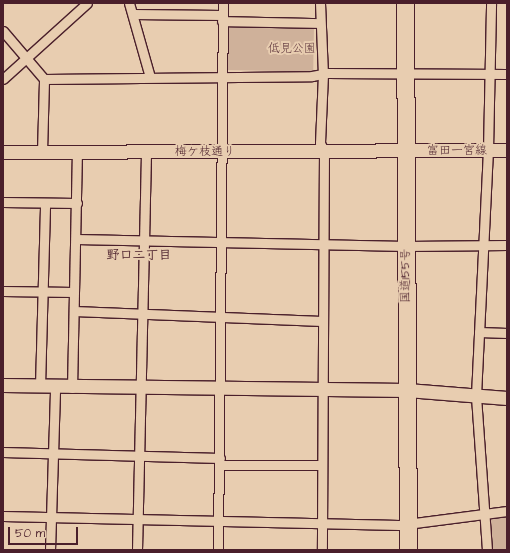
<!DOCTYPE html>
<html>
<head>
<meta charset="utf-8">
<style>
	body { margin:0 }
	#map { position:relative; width:510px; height:553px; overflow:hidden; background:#e8cdb0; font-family:"Architects Daughter","Klee One",sans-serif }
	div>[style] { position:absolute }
	.green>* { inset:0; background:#cfb19a; transform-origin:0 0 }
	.roads { filter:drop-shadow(1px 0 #4a1f2b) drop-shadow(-1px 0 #4a1f2b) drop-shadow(0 1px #4a1f2b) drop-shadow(0 -1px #4a1f2b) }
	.street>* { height:9px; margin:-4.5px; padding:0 4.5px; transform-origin:4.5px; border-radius:4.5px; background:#e8cdb0 }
	.secondary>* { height:13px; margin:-6.5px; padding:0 6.5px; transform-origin:6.5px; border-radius:6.5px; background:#e8cdb0 }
	.highway>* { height:17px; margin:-8.5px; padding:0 8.5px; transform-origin:8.5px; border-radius:8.5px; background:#e8cdb0 }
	span { translate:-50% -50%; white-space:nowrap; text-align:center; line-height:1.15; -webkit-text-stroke:4px #e8cdb0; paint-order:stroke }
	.park-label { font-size:12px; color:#5e353c }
	.street-label { font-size:12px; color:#4a1f2b }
	.neighbourhood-label { font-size:13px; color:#4a1f2b; font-weight:700 }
	.frame { position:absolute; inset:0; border:4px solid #4a1f2b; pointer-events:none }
	.scale { position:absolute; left:8px; top:527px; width:70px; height:18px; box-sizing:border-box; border:2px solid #4a1f2b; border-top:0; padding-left:5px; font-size:12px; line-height:14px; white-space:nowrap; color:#4a1f2b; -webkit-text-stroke:3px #e8cdb0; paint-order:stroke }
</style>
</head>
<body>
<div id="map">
	<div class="green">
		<i style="left:227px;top:25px;width:87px;height:45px;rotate:1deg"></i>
		<i style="clip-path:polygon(507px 513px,507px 550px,489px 550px,487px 516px)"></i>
	</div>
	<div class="roads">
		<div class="street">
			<i style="left:129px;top:3px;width:77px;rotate:74.2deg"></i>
			<i style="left:320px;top:3px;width:71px;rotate:87.6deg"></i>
			<i style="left:323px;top:74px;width:69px;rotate:92.5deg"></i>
			<i style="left:320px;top:143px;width:9px;rotate:63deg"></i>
			<i style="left:324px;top:151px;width:399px;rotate:90.3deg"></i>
			<i style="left:133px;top:14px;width:89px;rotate:0.6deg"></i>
			<i style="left:222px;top:21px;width:97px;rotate:1.2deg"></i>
			<i style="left:3px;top:31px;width:63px;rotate:49.5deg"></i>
			<i style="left:44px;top:79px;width:268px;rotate:-0.6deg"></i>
			<i style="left:312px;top:76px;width:15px;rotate:-11deg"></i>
			<i style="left:327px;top:73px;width:180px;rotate:0.3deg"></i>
			<i style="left:3px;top:79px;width:113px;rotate:-42.1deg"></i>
			<i style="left:42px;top:152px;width:73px;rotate:-88.4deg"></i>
			<i style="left:3px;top:202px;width:74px;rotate:0.8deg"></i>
			<i style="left:76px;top:239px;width:330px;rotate:1.2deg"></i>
			<i style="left:406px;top:246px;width:101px;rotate:-0.6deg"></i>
			<i style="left:3px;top:291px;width:71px;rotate:0.8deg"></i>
			<i style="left:74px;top:311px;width:248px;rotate:2.3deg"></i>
			<i style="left:479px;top:332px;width:28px;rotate:2deg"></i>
			<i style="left:40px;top:386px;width:183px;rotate:-88.4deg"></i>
			<i style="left:72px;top:388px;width:235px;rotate:-88.8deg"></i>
			<i style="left:3px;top:452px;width:217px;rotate:1.6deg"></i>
			<i style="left:220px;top:465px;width:102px"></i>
			<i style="left:3px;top:516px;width:396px;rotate:1.3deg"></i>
			<i style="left:399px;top:525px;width:109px;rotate:-7.4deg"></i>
			<i style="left:50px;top:550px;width:163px;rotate:-88.2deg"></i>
			<i style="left:137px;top:550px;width:397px;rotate:-88.7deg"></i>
			<i style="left:218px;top:550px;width:547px;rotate:-89.48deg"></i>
			<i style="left:487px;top:550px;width:155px;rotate:-94.1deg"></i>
			<i style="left:476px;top:395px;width:245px;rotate:-87.2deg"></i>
			<i style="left:488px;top:150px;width:147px;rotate:-88.8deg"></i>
		</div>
		<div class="secondary">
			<i style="left:3px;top:152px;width:504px;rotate:-0.23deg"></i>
			<i style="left:3px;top:385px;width:404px;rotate:0.7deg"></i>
			<i style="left:407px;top:390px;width:100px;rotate:4.6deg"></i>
		</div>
		<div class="highway">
			<i style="left:405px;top:3px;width:547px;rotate:89.69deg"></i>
		</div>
	</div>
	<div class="park-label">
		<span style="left:292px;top:49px">低見公園</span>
	</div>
	<div class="street-label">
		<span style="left:457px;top:151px">富田一宮線</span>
		<span style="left:205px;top:152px">梅ケ枝通り</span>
		<span style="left:406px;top:276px;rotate:-90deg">国道155号</span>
	</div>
	<div class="neighbourhood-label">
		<span style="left:139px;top:255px">野口二丁目</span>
	</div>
	<div class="frame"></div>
	<div class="scale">50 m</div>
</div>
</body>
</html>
